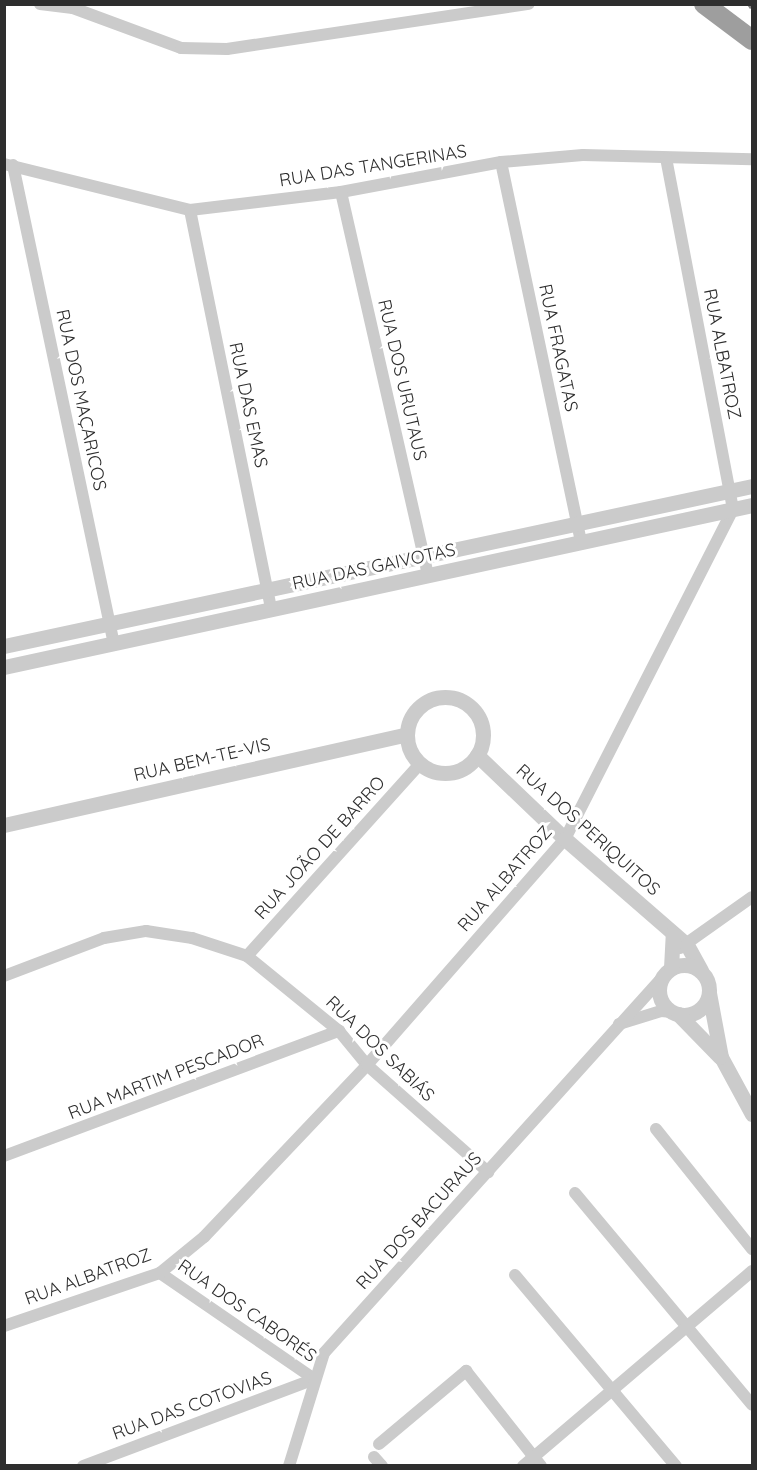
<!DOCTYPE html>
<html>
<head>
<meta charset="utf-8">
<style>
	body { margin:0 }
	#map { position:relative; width:757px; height:1470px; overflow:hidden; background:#fff; font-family:Quicksand,sans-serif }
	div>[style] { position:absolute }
	.minor>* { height:12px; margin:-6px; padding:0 6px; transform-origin:6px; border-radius:6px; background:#cbcbcb }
	.tertiary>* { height:15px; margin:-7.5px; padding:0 7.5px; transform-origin:7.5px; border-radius:7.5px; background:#cbcbcb }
	.tertiary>.ring { margin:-7.5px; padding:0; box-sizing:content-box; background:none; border:15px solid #cbcbcb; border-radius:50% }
	.trunk>* { height:20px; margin:-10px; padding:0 10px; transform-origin:10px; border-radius:10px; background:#9e9e9e }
	.rail>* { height:4.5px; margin-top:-2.25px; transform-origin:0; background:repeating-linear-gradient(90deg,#838383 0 6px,transparent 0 10.5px) }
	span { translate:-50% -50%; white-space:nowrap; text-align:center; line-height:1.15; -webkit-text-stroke:6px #fff; paint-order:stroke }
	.street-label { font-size:18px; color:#2e2e2e }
	.frame { position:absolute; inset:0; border:6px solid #2e2e2e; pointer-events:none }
</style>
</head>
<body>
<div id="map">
	<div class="minor">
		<i style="left:40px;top:4px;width:33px;rotate:7deg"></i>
		<i style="left:73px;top:8px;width:115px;rotate:20.3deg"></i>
		<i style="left:181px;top:48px;width:46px;rotate:1.2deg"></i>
		<i style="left:227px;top:49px;width:305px;rotate:-8.5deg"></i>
		<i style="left:501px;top:162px;width:388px;rotate:78.1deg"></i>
		<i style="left:4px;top:164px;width:192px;rotate:13.9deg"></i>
		<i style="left:190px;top:210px;width:152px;rotate:-6.8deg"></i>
		<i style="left:341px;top:192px;width:163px;rotate:-10.6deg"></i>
		<i style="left:501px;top:162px;width:82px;rotate:-4.9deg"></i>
		<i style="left:583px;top:155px;width:169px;rotate:1.4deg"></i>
		<i style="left:13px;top:165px;width:489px;rotate:78.1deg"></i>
		<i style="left:341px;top:192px;width:394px;rotate:77.2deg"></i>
		<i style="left:190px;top:210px;width:406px;rotate:78.5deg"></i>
		<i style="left:680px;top:948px;width:88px;rotate:-35.3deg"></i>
		<i style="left:247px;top:956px;width:258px;rotate:-48deg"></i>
		<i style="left:4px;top:976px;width:107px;rotate:-20.8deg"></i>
		<i style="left:104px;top:938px;width:43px;rotate:-9.5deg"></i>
		<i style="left:146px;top:931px;width:47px;rotate:8.7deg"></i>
		<i style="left:192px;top:938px;width:58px;rotate:18.1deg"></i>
		<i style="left:247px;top:956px;width:119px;rotate:39.2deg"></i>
		<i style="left:339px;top:1031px;width:44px;rotate:50.5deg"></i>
		<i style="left:367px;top:1065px;width:162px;rotate:41.5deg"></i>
		<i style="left:619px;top:1024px;width:44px;rotate:-17.2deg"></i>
		<i style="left:661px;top:1011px;width:12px;rotate:5deg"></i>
		<i style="left:656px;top:1129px;width:154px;rotate:51.3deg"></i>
		<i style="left:4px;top:1156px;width:358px;rotate:-20.5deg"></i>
		<i style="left:575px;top:1193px;width:276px;rotate:50.1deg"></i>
		<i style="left:160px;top:1273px;width:187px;rotate:34.5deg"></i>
		<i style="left:515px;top:1275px;width:250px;rotate:49.9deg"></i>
		<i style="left:4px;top:1326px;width:165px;rotate:-18.8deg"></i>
		<i style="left:160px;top:1273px;width:57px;rotate:-39.3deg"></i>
		<i style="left:204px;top:1237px;width:237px;rotate:-46.5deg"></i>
		<i style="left:367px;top:1065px;width:300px;rotate:-48.8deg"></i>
		<i style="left:565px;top:839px;width:370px;rotate:-63deg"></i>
		<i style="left:733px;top:509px;width:357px;rotate:-100.8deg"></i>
		<i style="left:379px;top:1444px;width:114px;rotate:-40deg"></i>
		<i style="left:466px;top:1371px;width:121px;rotate:51.7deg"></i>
		<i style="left:374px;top:1457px;width:12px;rotate:48deg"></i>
		<i style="left:83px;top:1466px;width:247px;rotate:-20.6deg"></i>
		<i style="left:289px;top:1466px;width:118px;rotate:-72.8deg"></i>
		<i style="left:324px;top:1353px;width:503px;rotate:-47.98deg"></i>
		<i style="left:523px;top:1466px;width:301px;rotate:-40.4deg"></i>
	</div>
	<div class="tertiary">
		<i style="left:4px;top:646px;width:765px;rotate:-12.07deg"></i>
		<i style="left:4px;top:667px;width:765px;rotate:-12.22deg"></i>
		<i class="ring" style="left:407px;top:697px;width:61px;height:61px"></i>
		<i style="left:477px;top:755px;width:122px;rotate:43.7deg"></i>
		<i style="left:565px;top:839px;width:162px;rotate:41deg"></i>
		<i style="left:687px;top:945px;width:29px;rotate:61deg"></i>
		<i style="left:4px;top:825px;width:413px;rotate:-12.7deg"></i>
		<i class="ring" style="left:659px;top:965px;width:35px;height:35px"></i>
		<i style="left:671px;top:968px;width:35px;rotate:-87deg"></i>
		<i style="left:709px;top:993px;width:65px;rotate:79.4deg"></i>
		<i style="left:721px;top:1057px;width:65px;rotate:61.5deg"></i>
		<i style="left:678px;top:1014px;width:60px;rotate:45.7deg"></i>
	</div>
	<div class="trunk">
		<i style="left:704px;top:4px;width:60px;rotate:36.9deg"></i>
	</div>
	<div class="rail">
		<i style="left:750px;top:4px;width:4px;rotate:56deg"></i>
	</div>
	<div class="street-label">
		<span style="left:373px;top:166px;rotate:-9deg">RUA DAS TANGERINAS</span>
		<span style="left:558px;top:348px;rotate:78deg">RUA FRAGATAS</span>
		<span style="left:722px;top:354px;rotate:79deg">RUA ALBATROZ</span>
		<span style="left:402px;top:380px;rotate:77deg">RUA DOS URUTAUS</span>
		<span style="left:81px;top:400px;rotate:78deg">RUA DOS MAÇARICOS</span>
		<span style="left:248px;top:405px;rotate:78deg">RUA DAS EMAS</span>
		<span style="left:374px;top:567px;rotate:-12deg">RUA DAS GAIVOTAS</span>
		<span style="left:202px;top:760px;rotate:-13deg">RUA BEM-TE-VIS</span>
		<span style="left:588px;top:830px;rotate:42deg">RUA DOS PERIQUITOS</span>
		<span style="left:320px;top:848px;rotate:-48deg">RUA JOÃO DE BARRO</span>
		<span style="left:505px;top:879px;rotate:-49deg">RUA ALBATROZ</span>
		<span style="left:380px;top:1049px;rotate:44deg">RUA DOS SABIÁS</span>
		<span style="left:166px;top:1077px;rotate:-21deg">RUA MARTIM PESCADOR</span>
		<span style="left:419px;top:1221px;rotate:-48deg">RUA DOS BACURAUS</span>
		<span style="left:88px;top:1277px;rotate:-20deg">RUA ALBATROZ</span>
		<span style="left:247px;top:1311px;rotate:35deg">RUA DOS CABORÉS</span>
		<span style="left:192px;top:1406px;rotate:-20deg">RUA DAS COTOVIAS</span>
	</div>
	<div class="frame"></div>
</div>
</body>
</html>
